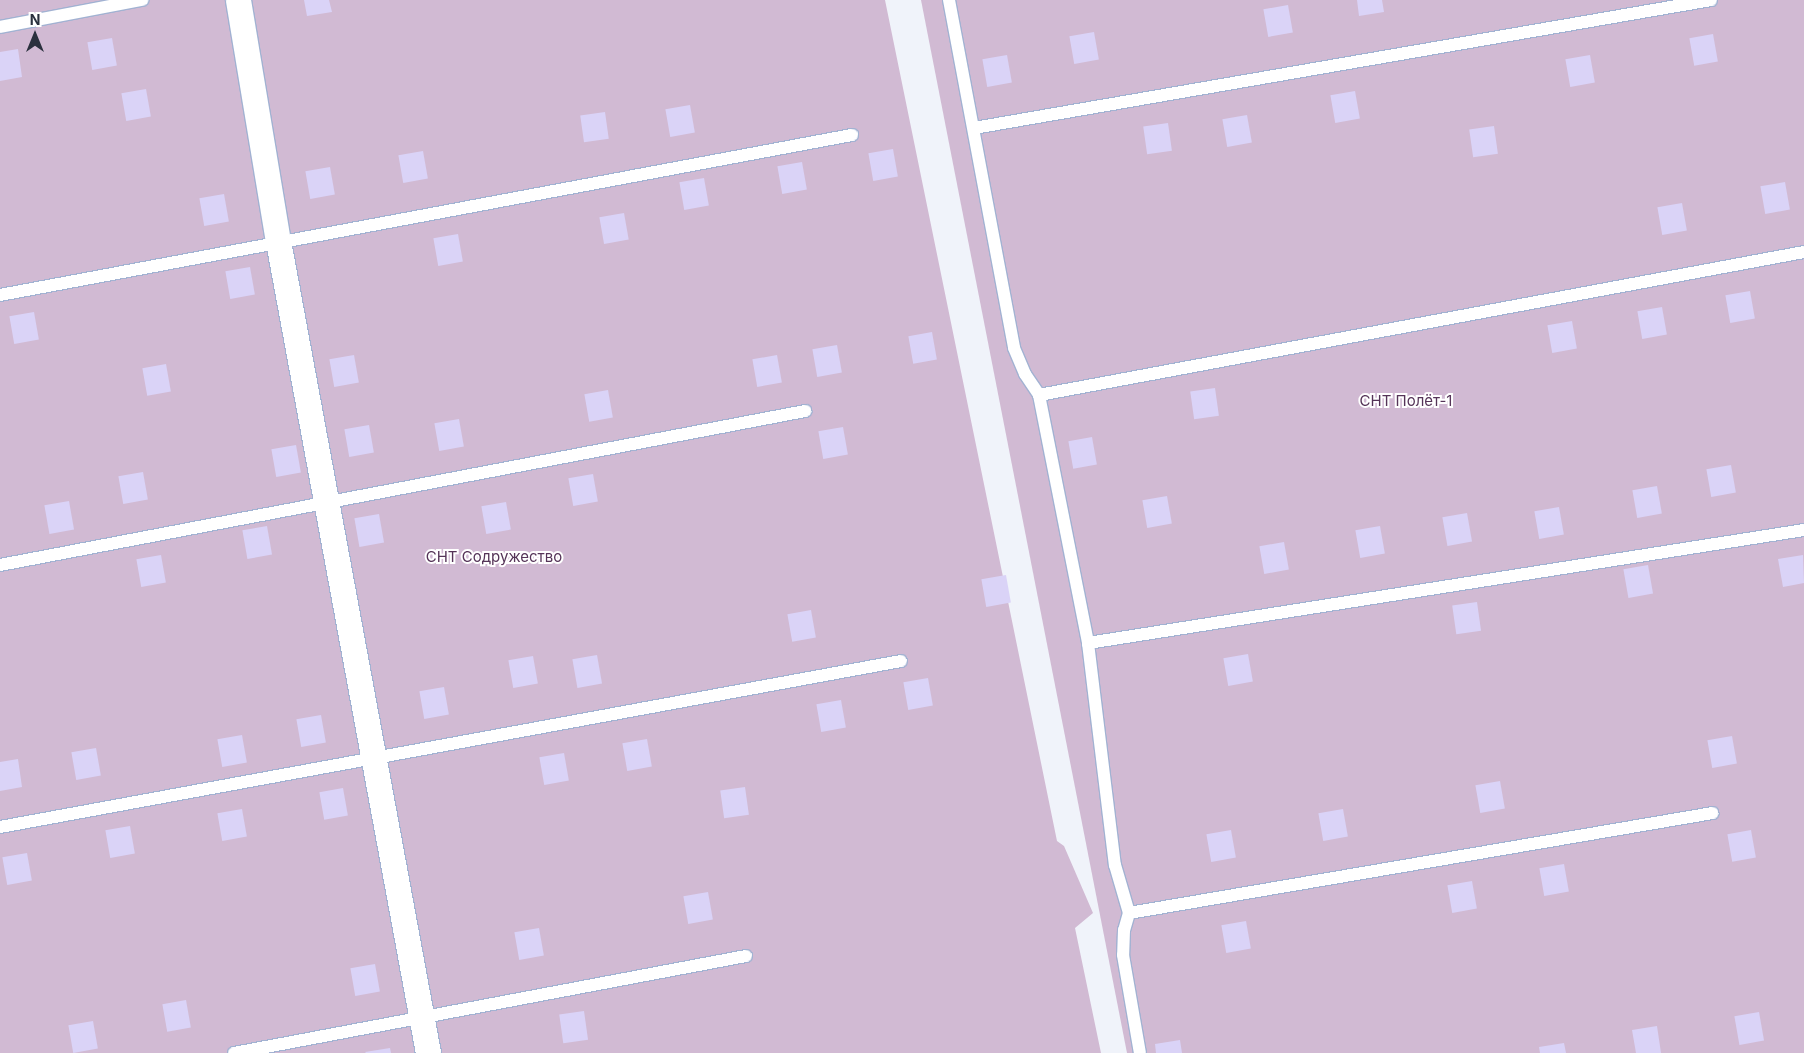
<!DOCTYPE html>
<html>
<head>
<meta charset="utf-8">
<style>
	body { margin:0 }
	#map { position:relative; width:1804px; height:1053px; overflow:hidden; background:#f0f3fa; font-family:Inter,sans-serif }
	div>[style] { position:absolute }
	.green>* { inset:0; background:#d1bad3 }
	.building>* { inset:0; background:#dad3f7; transform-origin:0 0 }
	.roads { filter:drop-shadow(1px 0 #a2b2d2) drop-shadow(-1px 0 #a2b2d2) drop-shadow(0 1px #a2b2d2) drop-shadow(0 -1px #a2b2d2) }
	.service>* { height:12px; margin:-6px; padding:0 6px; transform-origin:6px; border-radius:6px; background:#fff }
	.minor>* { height:25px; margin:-12.5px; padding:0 12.5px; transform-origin:12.5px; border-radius:12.5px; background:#fff }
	span { translate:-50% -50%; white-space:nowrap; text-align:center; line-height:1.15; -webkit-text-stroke:4px #fff; paint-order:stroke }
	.park-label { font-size:15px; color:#553458 }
	.north { position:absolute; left:10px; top:10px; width:50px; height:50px; -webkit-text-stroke:4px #fff; paint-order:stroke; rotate:0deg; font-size:14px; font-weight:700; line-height:20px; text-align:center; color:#2b313e }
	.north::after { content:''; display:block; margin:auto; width:18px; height:22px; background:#2b313e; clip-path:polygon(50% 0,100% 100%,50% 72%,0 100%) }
</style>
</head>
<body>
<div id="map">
	<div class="green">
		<i style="clip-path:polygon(0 0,885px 0,1057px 841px,1064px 846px,1093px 913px,1075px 928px,1101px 1053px,0 1053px)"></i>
		<i style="clip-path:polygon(921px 0,1804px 0,1804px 1053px,1127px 1053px)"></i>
	</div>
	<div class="building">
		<i style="clip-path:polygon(304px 0,329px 0,332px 12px,307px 16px)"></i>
		<i style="clip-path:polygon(1357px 0,1382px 0,1384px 12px,1359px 16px)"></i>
		<i style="left:1288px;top:5px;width:28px;height:25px;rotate:80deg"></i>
		<i style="left:1094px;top:32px;width:28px;height:25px;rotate:80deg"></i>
		<i style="left:1713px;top:34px;width:28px;height:24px;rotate:80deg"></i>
		<i style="left:112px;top:38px;width:28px;height:25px;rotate:80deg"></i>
		<i style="clip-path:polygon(18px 49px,22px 77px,0 81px,0 52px)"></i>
		<i style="left:1007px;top:55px;width:28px;height:25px;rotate:80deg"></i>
		<i style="left:1590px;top:55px;width:28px;height:25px;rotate:80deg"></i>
		<i style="left:146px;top:89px;width:28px;height:25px;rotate:80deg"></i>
		<i style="left:1355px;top:91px;width:28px;height:25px;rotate:80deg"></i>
		<i style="left:690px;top:105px;width:28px;height:25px;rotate:80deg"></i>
		<i style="left:605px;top:112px;width:27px;height:25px;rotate:82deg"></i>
		<i style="left:1247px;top:115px;width:28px;height:25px;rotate:80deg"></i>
		<i style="left:1168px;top:123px;width:28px;height:25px;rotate:82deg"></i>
		<i style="left:1494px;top:126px;width:28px;height:25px;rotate:82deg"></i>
		<i style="left:893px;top:149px;width:28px;height:25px;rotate:80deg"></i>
		<i style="left:423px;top:151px;width:28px;height:25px;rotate:80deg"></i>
		<i style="left:802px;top:162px;width:28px;height:25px;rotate:80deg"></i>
		<i style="left:330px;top:167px;width:28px;height:25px;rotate:80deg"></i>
		<i style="left:704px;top:178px;width:28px;height:25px;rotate:80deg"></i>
		<i style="left:1785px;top:182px;width:28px;height:25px;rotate:80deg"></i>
		<i style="left:224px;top:194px;width:28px;height:25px;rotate:80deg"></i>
		<i style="left:1682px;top:203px;width:28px;height:25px;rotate:80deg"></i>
		<i style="left:624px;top:213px;width:27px;height:25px;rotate:80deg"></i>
		<i style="left:458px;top:234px;width:28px;height:25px;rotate:80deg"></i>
		<i style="left:250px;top:267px;width:28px;height:25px;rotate:80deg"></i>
		<i style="left:1750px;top:291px;width:28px;height:25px;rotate:80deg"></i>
		<i style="left:1662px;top:307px;width:28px;height:25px;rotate:80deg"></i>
		<i style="left:34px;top:312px;width:28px;height:25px;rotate:80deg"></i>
		<i style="left:1572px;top:321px;width:28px;height:25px;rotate:80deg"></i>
		<i style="left:932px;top:332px;width:28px;height:24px;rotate:80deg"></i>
		<i style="left:837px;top:345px;width:28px;height:25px;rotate:80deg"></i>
		<i style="left:354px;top:355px;width:28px;height:25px;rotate:80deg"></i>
		<i style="left:777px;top:355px;width:28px;height:25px;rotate:80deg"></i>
		<i style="left:166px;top:364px;width:28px;height:24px;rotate:80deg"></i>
		<i style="left:1215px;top:388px;width:28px;height:25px;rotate:82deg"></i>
		<i style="left:608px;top:390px;width:28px;height:24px;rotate:80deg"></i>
		<i style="left:459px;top:419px;width:28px;height:25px;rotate:80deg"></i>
		<i style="left:369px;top:425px;width:28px;height:25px;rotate:80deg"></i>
		<i style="left:843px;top:427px;width:28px;height:25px;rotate:80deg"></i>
		<i style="left:1092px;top:437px;width:28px;height:24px;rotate:80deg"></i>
		<i style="left:296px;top:445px;width:28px;height:25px;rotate:80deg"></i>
		<i style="left:1731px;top:465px;width:28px;height:25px;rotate:80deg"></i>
		<i style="left:143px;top:472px;width:28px;height:25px;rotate:80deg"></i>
		<i style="left:593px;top:474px;width:28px;height:25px;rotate:80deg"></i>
		<i style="left:1657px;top:486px;width:28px;height:25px;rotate:80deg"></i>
		<i style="left:1167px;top:496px;width:28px;height:25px;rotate:80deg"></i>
		<i style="left:69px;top:501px;width:29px;height:25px;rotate:80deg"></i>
		<i style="left:506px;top:502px;width:28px;height:25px;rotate:80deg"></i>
		<i style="left:1559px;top:507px;width:28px;height:25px;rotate:80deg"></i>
		<i style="left:1467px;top:513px;width:29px;height:25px;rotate:80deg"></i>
		<i style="left:379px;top:514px;width:29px;height:25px;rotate:80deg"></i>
		<i style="left:267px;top:526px;width:29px;height:25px;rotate:80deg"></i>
		<i style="left:1380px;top:526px;width:28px;height:25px;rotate:80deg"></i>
		<i style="left:1284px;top:542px;width:28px;height:25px;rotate:80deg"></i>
		<i style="left:161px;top:555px;width:28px;height:25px;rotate:80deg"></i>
		<i style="clip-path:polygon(1803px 555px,1804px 583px,1783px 587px,1778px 559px)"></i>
		<i style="left:1648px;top:565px;width:29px;height:25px;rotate:80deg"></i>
		<i style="left:1006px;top:575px;width:28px;height:25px;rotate:80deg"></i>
		<i style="left:1477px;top:602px;width:29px;height:25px;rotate:82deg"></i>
		<i style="left:811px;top:610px;width:28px;height:24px;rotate:80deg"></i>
		<i style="left:1248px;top:654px;width:28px;height:25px;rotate:80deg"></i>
		<i style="left:597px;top:655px;width:29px;height:25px;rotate:80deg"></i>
		<i style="left:533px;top:656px;width:28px;height:25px;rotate:80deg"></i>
		<i style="left:928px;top:678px;width:28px;height:25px;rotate:80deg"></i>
		<i style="left:444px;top:687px;width:28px;height:25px;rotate:80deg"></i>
		<i style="left:841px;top:700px;width:28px;height:25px;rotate:80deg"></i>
		<i style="left:321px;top:715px;width:28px;height:25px;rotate:80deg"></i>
		<i style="left:242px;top:735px;width:28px;height:25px;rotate:80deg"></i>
		<i style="left:1732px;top:736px;width:28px;height:25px;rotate:80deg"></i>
		<i style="left:647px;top:739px;width:28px;height:25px;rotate:80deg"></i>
		<i style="left:96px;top:748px;width:28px;height:25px;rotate:80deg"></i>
		<i style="left:564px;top:753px;width:28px;height:25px;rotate:80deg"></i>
		<i style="clip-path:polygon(18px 759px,22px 787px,0 791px,0 762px)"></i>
		<i style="left:1500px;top:781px;width:28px;height:25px;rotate:80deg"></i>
		<i style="left:745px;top:787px;width:28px;height:25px;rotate:82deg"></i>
		<i style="left:343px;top:788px;width:28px;height:24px;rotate:80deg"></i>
		<i style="left:242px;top:809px;width:28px;height:25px;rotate:80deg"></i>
		<i style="left:1343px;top:809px;width:28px;height:25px;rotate:80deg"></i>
		<i style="left:130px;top:826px;width:28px;height:25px;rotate:80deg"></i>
		<i style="left:1231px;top:830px;width:28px;height:25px;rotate:80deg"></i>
		<i style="left:1751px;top:830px;width:28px;height:24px;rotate:80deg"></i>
		<i style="left:27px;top:853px;width:28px;height:25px;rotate:80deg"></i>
		<i style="left:1564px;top:864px;width:28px;height:25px;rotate:80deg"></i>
		<i style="left:1472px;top:881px;width:28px;height:25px;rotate:80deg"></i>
		<i style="left:708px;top:892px;width:28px;height:25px;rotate:80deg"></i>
		<i style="left:1246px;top:921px;width:28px;height:25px;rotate:80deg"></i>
		<i style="left:539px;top:928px;width:28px;height:25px;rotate:80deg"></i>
		<i style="left:375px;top:964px;width:28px;height:25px;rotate:80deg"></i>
		<i style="left:186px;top:1000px;width:28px;height:24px;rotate:80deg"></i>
		<i style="left:584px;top:1011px;width:29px;height:25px;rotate:82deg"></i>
		<i style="left:1759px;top:1012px;width:29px;height:25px;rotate:80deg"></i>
		<i style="left:93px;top:1021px;width:28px;height:25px;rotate:80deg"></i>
		<i style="clip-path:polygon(1657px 1026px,1661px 1053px,1636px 1053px,1632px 1030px)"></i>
		<i style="clip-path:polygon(1180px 1040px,1182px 1053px,1156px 1053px,1155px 1044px)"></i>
		<i style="clip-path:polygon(1564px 1043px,1566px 1053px,1540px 1053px,1539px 1047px)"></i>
		<i style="clip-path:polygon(390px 1048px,391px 1053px,366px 1053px,365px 1052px)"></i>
	</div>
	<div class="roads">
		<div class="service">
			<i style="left:949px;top:0;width:354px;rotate:79.4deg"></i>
			<i style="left:1014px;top:348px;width:28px;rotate:67deg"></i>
			<i style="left:1025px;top:374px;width:25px;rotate:56deg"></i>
			<i style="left:1039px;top:395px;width:253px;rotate:78.8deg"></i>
			<i style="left:1088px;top:643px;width:224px;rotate:83.1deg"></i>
			<i style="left:1115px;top:865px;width:50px;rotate:73.7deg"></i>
			<i style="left:1129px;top:913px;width:18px;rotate:106deg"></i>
			<i style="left:1124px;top:930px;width:25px;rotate:92deg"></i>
			<i style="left:1123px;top:955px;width:99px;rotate:80.2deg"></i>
			<i style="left:0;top:27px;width:145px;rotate:-10.8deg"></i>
			<i style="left:974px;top:128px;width:748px;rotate:-9.85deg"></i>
			<i style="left:0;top:295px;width:867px;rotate:-10.64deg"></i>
			<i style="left:1039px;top:395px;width:778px;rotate:-10.59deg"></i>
			<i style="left:0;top:565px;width:820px;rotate:-10.83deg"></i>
			<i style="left:1088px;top:643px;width:725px;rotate:-8.97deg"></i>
			<i style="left:0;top:827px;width:916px;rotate:-10.44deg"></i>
			<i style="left:1129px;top:913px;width:592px;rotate:-9.72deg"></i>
			<i style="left:234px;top:1053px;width:521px;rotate:-10.73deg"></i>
		</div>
		<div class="minor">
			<i style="left:238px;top:0;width:244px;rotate:80.6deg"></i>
			<i style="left:278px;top:241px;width:826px;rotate:79.53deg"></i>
		</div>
	</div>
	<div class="park-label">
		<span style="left:1406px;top:401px">СНТ Полёт-1</span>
		<span style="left:494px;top:557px">СНТ Содружество</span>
	</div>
	<div class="north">N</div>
</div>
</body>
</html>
